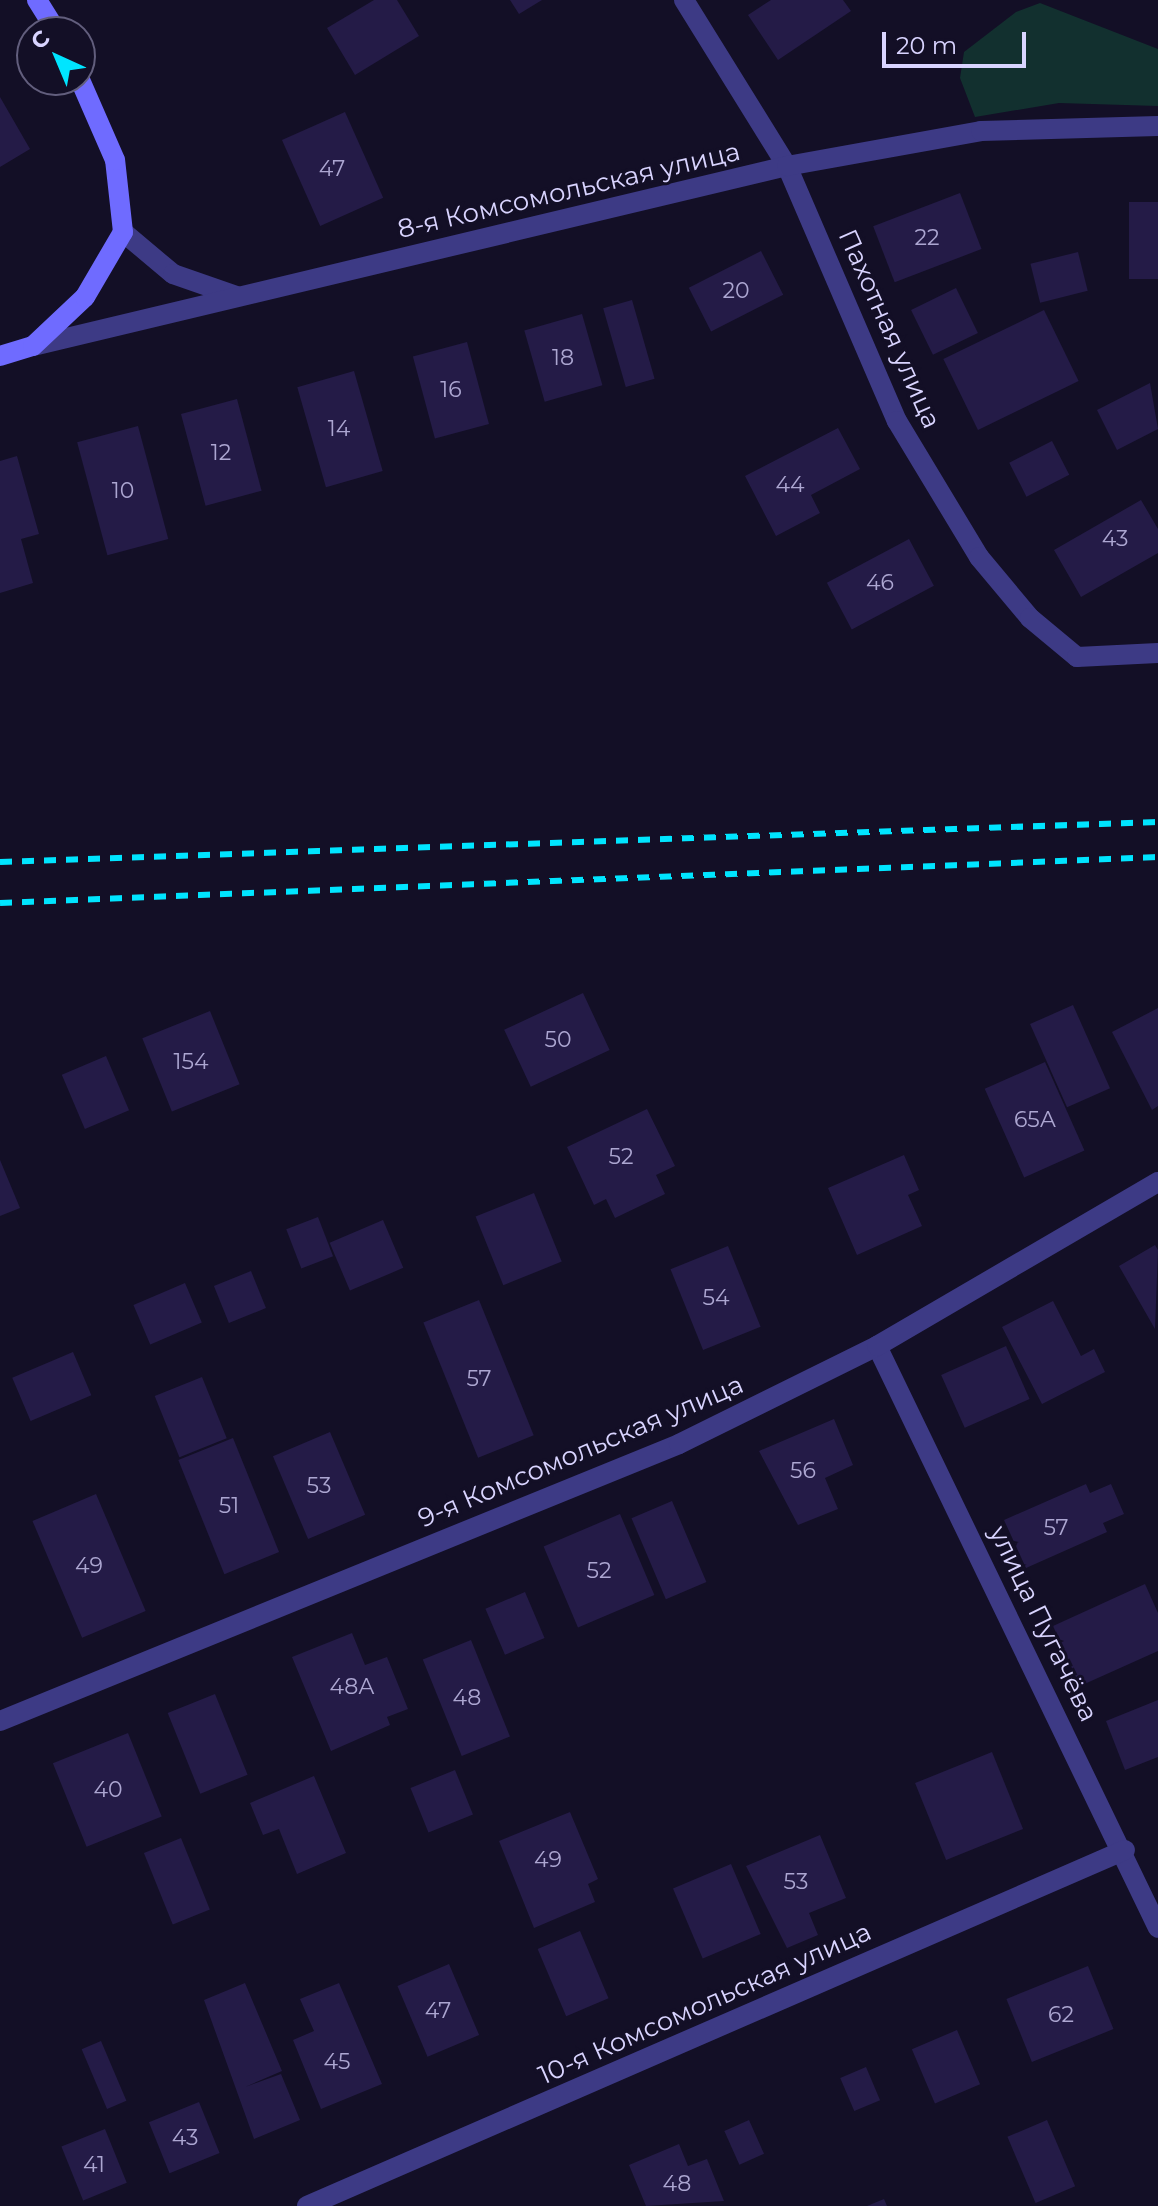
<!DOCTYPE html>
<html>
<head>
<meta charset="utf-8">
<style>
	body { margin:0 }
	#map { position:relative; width:1158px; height:2206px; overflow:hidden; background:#130f26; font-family:Montserrat,sans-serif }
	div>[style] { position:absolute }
	.green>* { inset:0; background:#12302f }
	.building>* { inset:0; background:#241b47; transform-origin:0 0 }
	.street>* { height:20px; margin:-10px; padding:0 10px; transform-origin:10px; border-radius:10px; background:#3d3a85 }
	.secondary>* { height:20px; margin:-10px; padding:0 10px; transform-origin:10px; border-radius:10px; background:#6f6bff }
	.rail>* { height:6px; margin-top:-3px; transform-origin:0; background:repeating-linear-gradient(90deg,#00e5ff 0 12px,transparent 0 22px) }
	span { translate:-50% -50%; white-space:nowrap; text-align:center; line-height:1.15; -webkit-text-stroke:6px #130f26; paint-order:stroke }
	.number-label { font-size:22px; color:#aca6d1 }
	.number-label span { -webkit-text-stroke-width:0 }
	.street-label { font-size:26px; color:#d9d4ff }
	.north { position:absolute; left:16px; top:16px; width:80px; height:80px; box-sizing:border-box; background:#130f26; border:2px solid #625e7d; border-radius:50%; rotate:316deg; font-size:22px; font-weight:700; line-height:32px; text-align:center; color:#d9d4ff }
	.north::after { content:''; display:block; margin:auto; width:28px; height:36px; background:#00e5ff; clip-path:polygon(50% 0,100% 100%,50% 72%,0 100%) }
	.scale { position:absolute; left:882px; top:32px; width:144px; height:36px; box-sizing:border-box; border:4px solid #d9d4ff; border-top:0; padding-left:10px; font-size:24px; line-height:28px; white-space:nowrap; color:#d9d4ff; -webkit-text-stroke:6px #130f26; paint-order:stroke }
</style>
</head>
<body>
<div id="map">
	<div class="green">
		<i style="clip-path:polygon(1040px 3px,1158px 49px,1158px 106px,1059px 103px,975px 117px,960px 78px,964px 52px,1016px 12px)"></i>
	</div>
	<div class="building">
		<i style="clip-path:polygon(374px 0,397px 0,419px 36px,355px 75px,327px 28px)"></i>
		<i style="clip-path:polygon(510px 0,542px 0,519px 14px)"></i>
		<i style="clip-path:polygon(771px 0,843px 0,851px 11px,778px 60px,748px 15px)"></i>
		<i style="clip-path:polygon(0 97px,30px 149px,0 167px)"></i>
		<i style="left:345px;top:112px;width:94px;height:69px;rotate:66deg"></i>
		<i style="left:960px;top:193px;width:60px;height:93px;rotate:69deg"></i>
		<i style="left:1129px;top:202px;width:29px;height:77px"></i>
		<i style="left:761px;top:251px;width:49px;height:81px;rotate:63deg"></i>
		<i style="left:1078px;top:252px;width:40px;height:49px;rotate:76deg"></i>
		<i style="left:956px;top:288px;width:50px;height:50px;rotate:64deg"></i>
		<i style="left:632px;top:300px;width:82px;height:30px;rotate:74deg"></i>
		<i style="left:1044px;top:310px;width:79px;height:112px;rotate:64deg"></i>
		<i style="left:582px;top:314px;width:74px;height:60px;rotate:74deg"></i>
		<i style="left:467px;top:342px;width:85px;height:56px;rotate:75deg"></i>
		<i style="left:354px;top:371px;width:104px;height:59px;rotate:74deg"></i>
		<i style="clip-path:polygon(1150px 383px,1158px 429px,1117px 450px,1097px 410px)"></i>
		<i style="left:237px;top:399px;width:95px;height:58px;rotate:75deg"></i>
		<i style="left:138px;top:426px;width:117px;height:63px;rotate:75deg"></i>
		<i style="clip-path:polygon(838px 428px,860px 469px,811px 495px,820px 513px,776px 536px,745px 476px)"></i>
		<i style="left:1052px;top:441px;width:38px;height:48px;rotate:63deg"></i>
		<i style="clip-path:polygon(17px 456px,39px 534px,21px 539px,33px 583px,0 593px,0 461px)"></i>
		<i style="clip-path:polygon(1141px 500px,1158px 529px,1158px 553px,1081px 597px,1054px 550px)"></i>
		<i style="left:909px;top:539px;width:53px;height:93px;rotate:62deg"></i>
		<i style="left:583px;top:993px;width:63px;height:87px;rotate:65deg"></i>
		<i style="left:1073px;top:1005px;width:91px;height:47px;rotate:66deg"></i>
		<i style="clip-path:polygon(1158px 1008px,1158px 1106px,1152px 1110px,1112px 1032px)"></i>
		<i style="left:210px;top:1011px;width:79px;height:73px;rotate:68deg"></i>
		<i style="left:106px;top:1056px;width:59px;height:48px;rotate:67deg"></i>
		<i style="left:1045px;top:1062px;width:97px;height:66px;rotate:66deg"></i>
		<i style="clip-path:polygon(647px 1109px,675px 1166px,656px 1175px,665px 1194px,615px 1218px,606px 1199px,594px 1205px,567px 1147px)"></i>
		<i style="clip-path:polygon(904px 1155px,919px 1190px,908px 1195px,922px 1226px,857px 1255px,828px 1188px)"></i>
		<i style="clip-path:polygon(0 1160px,20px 1208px,0 1216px)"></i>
		<i style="left:534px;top:1193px;width:74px;height:63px;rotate:68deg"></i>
		<i style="left:318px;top:1217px;width:42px;height:34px;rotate:69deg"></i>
		<i style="left:383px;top:1220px;width:52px;height:58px;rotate:67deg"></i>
		<i style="clip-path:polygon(1155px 1245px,1158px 1250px,1155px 1329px,1119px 1266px)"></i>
		<i style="left:728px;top:1246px;width:87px;height:62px;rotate:68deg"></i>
		<i style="left:251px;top:1271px;width:40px;height:40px;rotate:68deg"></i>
		<i style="left:185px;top:1283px;width:43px;height:56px;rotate:67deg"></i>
		<i style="left:479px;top:1300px;width:146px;height:60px;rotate:68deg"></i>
		<i style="clip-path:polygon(1053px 1301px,1081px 1356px,1094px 1349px,1105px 1372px,1042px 1404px,1002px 1327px)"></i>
		<i style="left:1006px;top:1346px;width:58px;height:71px;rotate:66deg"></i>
		<i style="left:73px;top:1352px;width:47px;height:66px;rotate:67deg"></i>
		<i style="left:202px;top:1377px;width:66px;height:51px;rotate:68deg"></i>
		<i style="clip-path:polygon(834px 1419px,853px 1465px,825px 1478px,838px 1509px,798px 1525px,759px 1451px)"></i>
		<i style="left:330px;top:1432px;width:90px;height:62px;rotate:67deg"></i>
		<i style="left:233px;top:1438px;width:123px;height:59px;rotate:68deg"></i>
		<i style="clip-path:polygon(1086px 1484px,1090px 1493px,1111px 1484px,1124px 1514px,1103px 1523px,1107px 1532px,1026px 1568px,1004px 1520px)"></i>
		<i style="left:96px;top:1494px;width:127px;height:69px;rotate:67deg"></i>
		<i style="left:672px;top:1501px;width:88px;height:44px;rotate:67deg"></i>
		<i style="left:620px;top:1514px;width:88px;height:83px;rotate:67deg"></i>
		<i style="clip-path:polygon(1145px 1584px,1158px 1613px,1158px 1651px,1080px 1686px,1053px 1626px)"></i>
		<i style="left:525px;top:1592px;width:50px;height:43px;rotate:67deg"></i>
		<i style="clip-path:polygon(352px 1633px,365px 1665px,387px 1657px,408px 1709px,387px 1717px,390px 1725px,331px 1751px,292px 1657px)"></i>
		<i style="left:471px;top:1640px;width:104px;height:52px;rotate:68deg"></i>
		<i style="left:215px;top:1694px;width:87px;height:51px;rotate:68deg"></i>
		<i style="clip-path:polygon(1158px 1700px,1158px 1757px,1125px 1770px,1106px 1721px)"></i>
		<i style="left:128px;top:1733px;width:90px;height:81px;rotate:68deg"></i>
		<i style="left:992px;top:1752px;width:83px;height:83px;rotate:68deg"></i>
		<i style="left:455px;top:1770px;width:48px;height:48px;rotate:68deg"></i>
		<i style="clip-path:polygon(314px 1776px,346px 1853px,297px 1874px,279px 1829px,263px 1835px,250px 1803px)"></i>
		<i style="clip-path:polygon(570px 1812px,598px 1879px,588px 1884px,595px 1902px,534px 1928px,499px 1841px)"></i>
		<i style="clip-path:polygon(820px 1835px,846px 1898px,809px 1913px,818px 1935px,787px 1948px,746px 1866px)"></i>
		<i style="left:181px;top:1838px;width:77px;height:40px;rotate:68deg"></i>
		<i style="left:731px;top:1864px;width:76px;height:63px;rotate:67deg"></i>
		<i style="left:580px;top:1931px;width:73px;height:46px;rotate:67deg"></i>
		<i style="left:449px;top:1964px;width:77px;height:56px;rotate:67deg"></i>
		<i style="left:1088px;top:1966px;width:68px;height:88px;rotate:68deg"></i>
		<i style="clip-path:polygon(245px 1983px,282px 2071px,245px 2087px,281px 2074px,300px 2120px,254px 2139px,204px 2000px)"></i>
		<i style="clip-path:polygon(339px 1983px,382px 2084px,321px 2109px,293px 2040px,314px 2031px,300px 1999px)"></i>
		<i style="left:957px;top:2030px;width:59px;height:49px;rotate:67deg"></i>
		<i style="left:101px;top:2041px;width:65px;height:21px;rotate:67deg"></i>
		<i style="left:866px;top:2067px;width:36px;height:28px;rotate:67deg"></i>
		<i style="left:199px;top:2102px;width:55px;height:54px;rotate:68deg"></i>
		<i style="left:749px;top:2120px;width:37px;height:27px;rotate:66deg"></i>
		<i style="left:1047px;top:2120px;width:72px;height:43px;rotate:67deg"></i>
		<i style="left:105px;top:2129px;width:58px;height:47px;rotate:68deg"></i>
		<i style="clip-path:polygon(679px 2144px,688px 2166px,707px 2159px,724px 2201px,646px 2206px,629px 2165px)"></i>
		<i style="clip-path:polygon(884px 2199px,887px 2206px,867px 2206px)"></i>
	</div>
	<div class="street">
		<i style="left:684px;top:0;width:195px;rotate:58.2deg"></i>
		<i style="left:787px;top:166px;width:278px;rotate:66.7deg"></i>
		<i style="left:897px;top:421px;width:159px;rotate:58.9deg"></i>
		<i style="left:979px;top:557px;width:80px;rotate:50.1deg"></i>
		<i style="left:1030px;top:618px;width:61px;rotate:39.7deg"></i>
		<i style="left:1077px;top:657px;width:81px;rotate:-2.8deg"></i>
		<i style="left:123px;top:232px;width:65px;rotate:40deg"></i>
		<i style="left:173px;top:274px;width:67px;rotate:19.2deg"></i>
		<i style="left:33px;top:346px;width:775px;rotate:-13.43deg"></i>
		<i style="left:787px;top:166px;width:197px;rotate:-10.2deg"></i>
		<i style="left:981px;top:131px;width:177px;rotate:-1.6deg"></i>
		<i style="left:877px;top:1346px;width:646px;rotate:64.23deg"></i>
		<i style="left:0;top:1721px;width:733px;rotate:-22.19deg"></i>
		<i style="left:679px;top:1444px;width:221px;rotate:-26.3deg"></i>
		<i style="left:877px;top:1346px;width:325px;rotate:-30.3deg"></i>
		<i style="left:307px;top:2206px;width:892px;rotate:-23.52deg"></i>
	</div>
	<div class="secondary">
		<i style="left:37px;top:0;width:38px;rotate:58deg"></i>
		<i style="left:0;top:356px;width:34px;rotate:-17deg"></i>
		<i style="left:33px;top:346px;width:71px;rotate:-43.3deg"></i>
		<i style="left:85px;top:297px;width:75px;rotate:-59.7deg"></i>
		<i style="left:123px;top:232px;width:72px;rotate:-96.3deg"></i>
		<i style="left:115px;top:160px;width:87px;rotate:-113.6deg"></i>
	</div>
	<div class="rail">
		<i style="left:0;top:862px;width:1159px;rotate:-1.98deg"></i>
		<i style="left:0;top:903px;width:1159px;rotate:-2.27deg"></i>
	</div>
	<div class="number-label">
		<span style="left:332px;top:169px">47</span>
		<span style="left:927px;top:238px">22</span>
		<span style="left:736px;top:291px">20</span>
		<span style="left:563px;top:358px">18</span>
		<span style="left:451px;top:390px">16</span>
		<span style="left:339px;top:429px">14</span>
		<span style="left:221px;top:453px">12</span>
		<span style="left:790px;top:485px">44</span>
		<span style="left:123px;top:491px">10</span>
		<span style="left:1115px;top:539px">43</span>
		<span style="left:880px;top:583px">46</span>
		<span style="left:558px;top:1040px">50</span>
		<span style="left:191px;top:1062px">154</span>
		<span style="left:1035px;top:1120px">65А</span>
		<span style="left:621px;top:1157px">52</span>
		<span style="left:716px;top:1298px">54</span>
		<span style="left:479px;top:1379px">57</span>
		<span style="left:803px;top:1471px">56</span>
		<span style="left:319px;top:1486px">53</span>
		<span style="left:229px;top:1506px">51</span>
		<span style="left:1056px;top:1528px">57</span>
		<span style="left:89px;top:1566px">49</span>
		<span style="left:599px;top:1571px">52</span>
		<span style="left:352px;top:1687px">48А</span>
		<span style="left:467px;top:1698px">48</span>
		<span style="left:108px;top:1790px">40</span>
		<span style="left:548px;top:1860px">49</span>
		<span style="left:796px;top:1882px">53</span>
		<span style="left:438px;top:2011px">47</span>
		<span style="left:1061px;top:2015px">62</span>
		<span style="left:337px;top:2062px">45</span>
		<span style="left:185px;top:2138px">43</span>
		<span style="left:94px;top:2165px">41</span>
		<span style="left:677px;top:2184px">48</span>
	</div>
	<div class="street-label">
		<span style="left:569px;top:191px;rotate:-13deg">8-я Комсомольская улица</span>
		<span style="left:889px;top:329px;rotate:66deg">Пахотная улица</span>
		<span style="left:581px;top:1452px;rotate:-23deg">9-я Комсомольская улица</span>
		<span style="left:1043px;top:1624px;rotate:64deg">улица Пугачёва</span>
		<span style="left:705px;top:2004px;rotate:-24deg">10-я Комсомольская улица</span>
	</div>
	<div class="north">С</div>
	<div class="scale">20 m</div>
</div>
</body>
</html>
